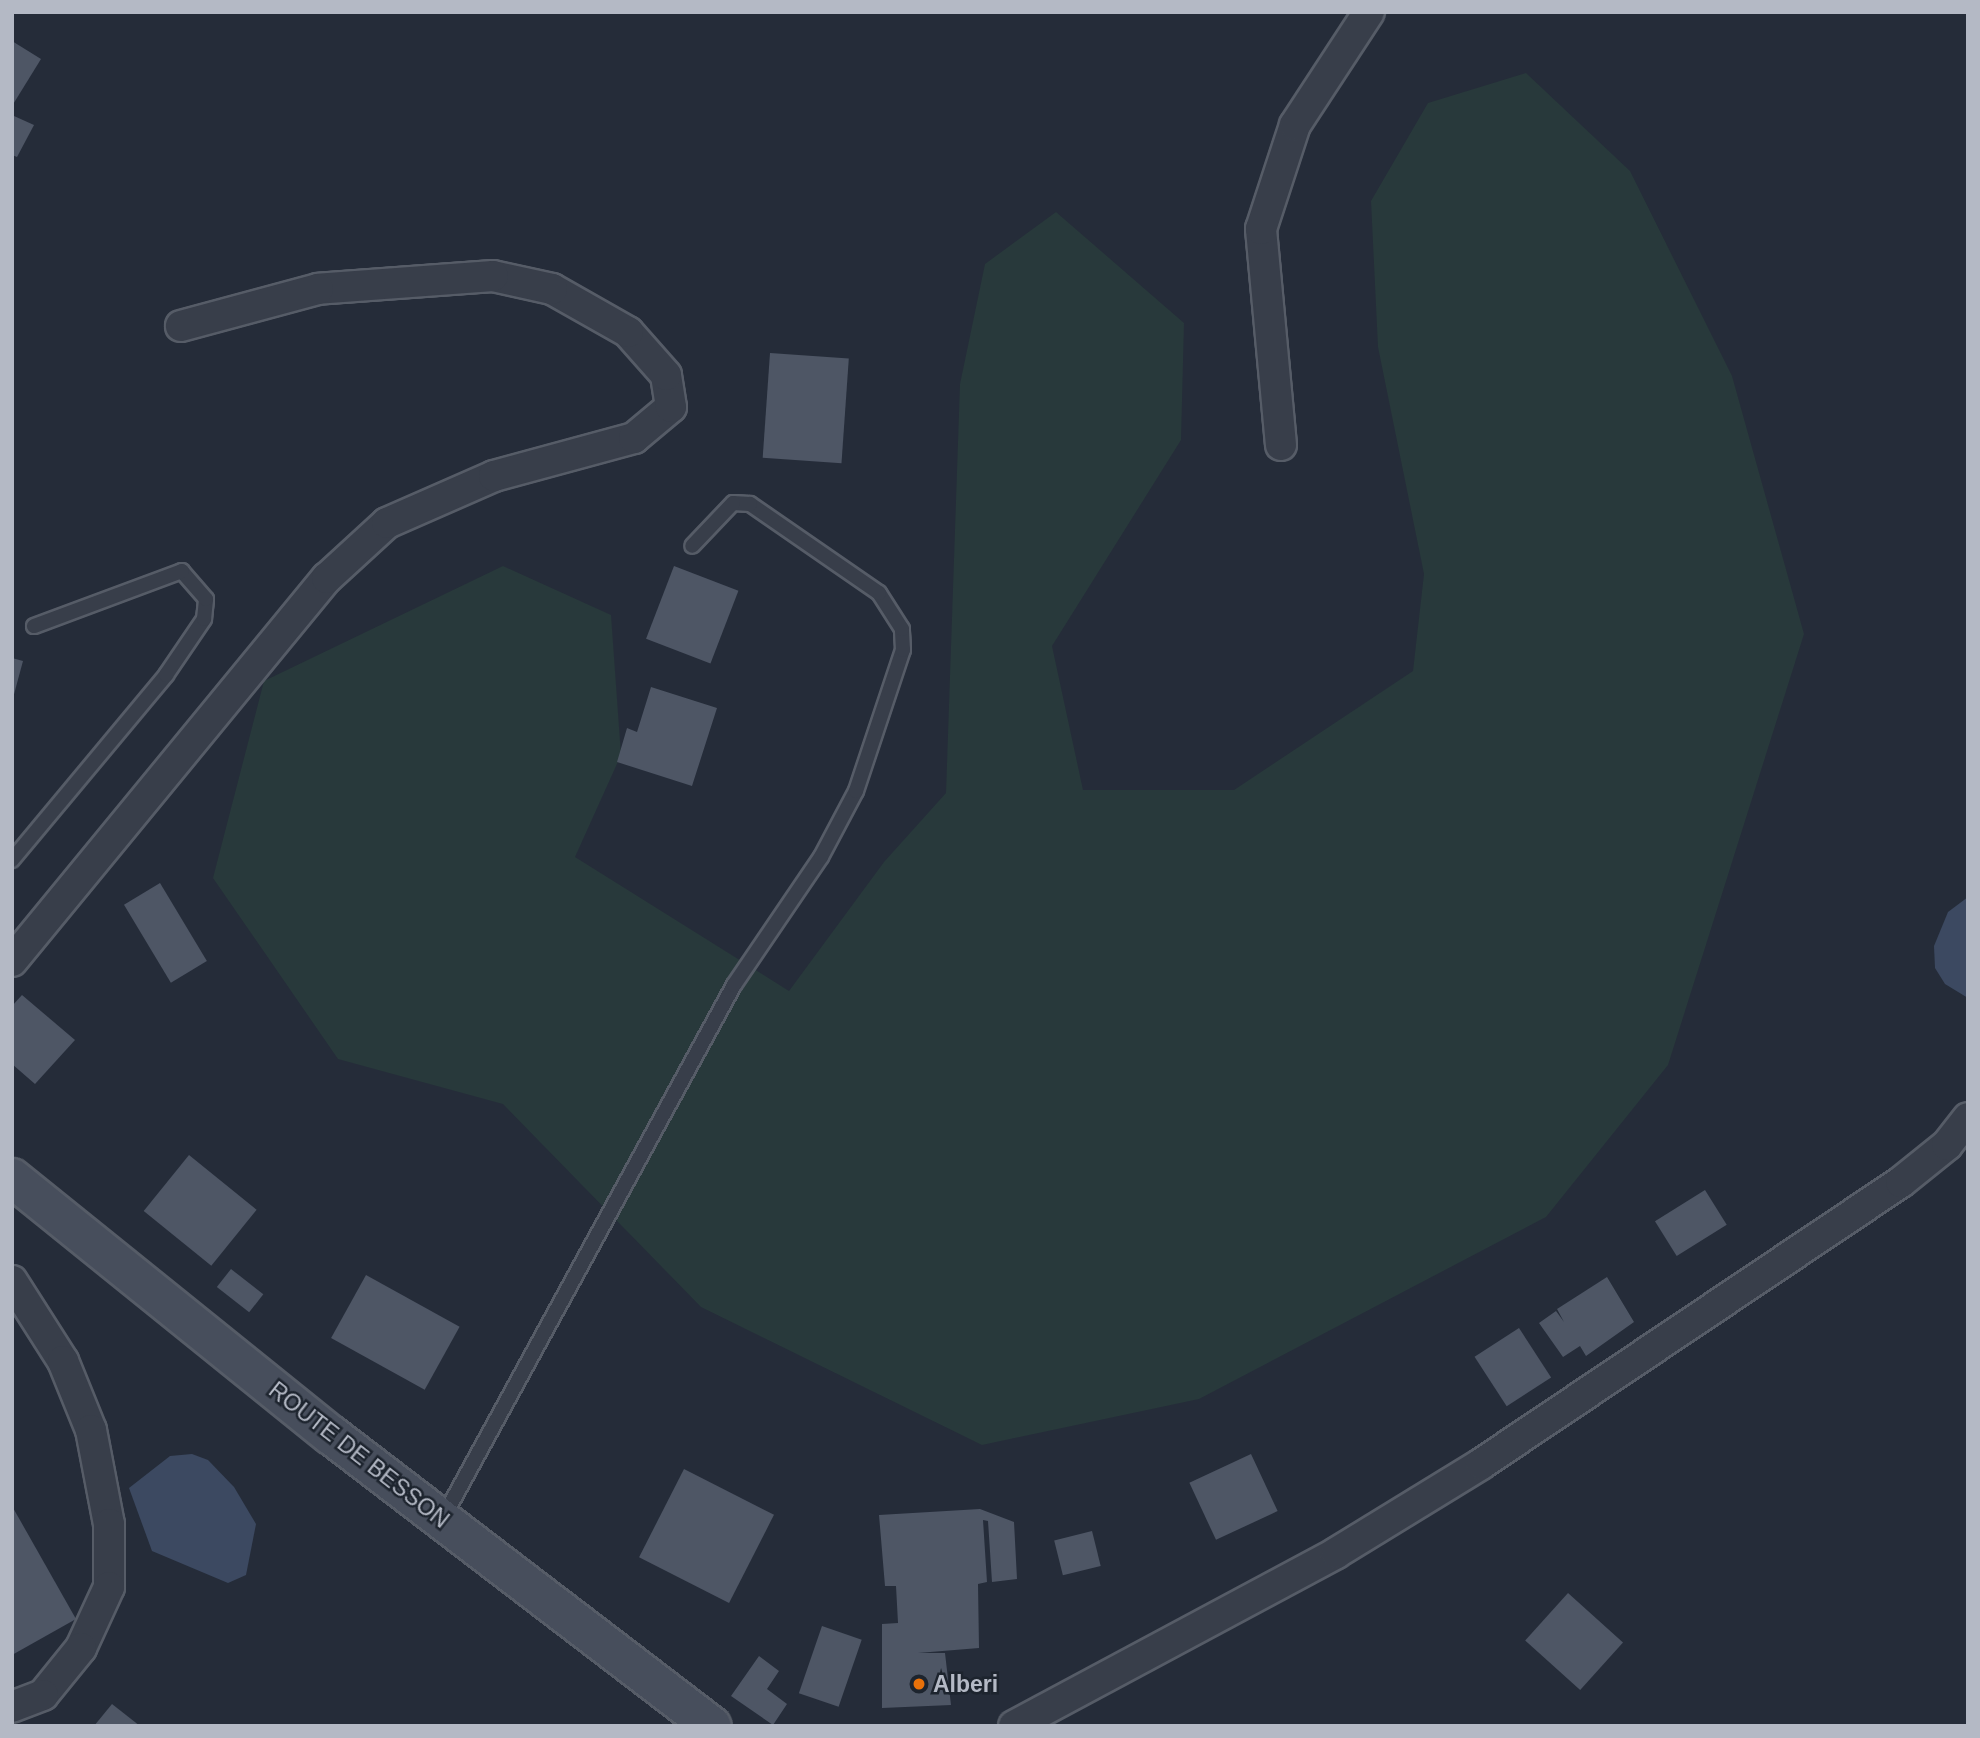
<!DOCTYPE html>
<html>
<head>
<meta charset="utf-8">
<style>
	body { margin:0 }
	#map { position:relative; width:1980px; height:1738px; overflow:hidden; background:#252c39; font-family:Helvetica,sans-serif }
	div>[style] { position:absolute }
	.green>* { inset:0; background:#28393b }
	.water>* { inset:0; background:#3c4961 }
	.building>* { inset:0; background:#4e5665; transform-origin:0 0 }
	.roads { filter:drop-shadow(2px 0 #565c67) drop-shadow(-2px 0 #565c67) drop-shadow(0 2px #565c67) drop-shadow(0 -2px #565c67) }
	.lane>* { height:14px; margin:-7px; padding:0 7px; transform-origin:7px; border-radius:7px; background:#383e4a }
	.street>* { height:30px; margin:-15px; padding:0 15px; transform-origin:15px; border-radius:15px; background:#383e4a }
	.secondary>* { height:38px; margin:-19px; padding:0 19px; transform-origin:19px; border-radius:19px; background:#474e5c }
	.dots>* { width:19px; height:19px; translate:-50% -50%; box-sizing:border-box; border:4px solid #1d242e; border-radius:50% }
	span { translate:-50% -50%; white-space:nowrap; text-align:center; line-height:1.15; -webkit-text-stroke:5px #1d242e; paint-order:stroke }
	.street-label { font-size:23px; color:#b4b9c5 }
	.poi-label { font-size:23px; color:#b4b9c5; font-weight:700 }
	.left { translate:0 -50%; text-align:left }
	.frame { position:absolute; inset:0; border:14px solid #b4b9c5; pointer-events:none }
</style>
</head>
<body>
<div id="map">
	<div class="green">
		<i style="clip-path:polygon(1526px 73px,1630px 171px,1732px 376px,1804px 634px,1668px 1065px,1546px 1217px,1199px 1399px,982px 1445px,701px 1307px,503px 1104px,338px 1059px,213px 878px,264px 681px,503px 566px,611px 615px,621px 755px,575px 857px,789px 991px,884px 862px,946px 793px,960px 384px,985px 264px,1056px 212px,1184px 323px,1181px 440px,1052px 646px,1083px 790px,1234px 790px,1413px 671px,1424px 574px,1378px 347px,1371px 201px,1428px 103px)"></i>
	</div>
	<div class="water">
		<i style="clip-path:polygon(1968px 897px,1968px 998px,1945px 984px,1935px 968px,1934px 946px,1948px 912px)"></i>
		<i style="clip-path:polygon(192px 1454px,208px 1460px,234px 1487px,256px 1524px,246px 1575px,228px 1583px,152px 1551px,129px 1488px,170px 1456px)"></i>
	</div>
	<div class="building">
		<i style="clip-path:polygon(12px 41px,41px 59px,12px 106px)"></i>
		<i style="clip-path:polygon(14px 116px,34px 125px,17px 157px,12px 155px)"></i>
		<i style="left:770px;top:353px;width:79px;height:105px;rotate:4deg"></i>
		<i style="left:674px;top:566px;width:69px;height:78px;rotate:21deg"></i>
		<i style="clip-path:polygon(12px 658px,23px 661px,13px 698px,12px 698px)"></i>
		<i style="clip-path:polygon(651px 687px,717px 708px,692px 786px,617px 762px,627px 728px,637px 732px)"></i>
		<i style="left:160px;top:883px;width:91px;height:42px;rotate:59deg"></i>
		<i style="clip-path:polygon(22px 995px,75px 1040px,35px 1084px,12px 1064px,12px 1006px)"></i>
		<i style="left:189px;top:1155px;width:87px;height:72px;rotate:39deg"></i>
		<i style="left:1705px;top:1190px;width:41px;height:59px;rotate:58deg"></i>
		<i style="left:231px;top:1269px;width:41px;height:23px;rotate:38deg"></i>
		<i style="left:366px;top:1275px;width:107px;height:72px;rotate:29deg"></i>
		<i style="clip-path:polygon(1607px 1277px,1634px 1322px,1586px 1356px,1580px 1346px,1563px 1357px,1539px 1323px,1556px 1311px,1564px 1322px,1557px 1309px)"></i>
		<i style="left:1519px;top:1328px;width:59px;height:53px;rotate:57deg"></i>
		<i style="left:1251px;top:1454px;width:63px;height:68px;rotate:65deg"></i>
		<i style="left:684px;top:1469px;width:101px;height:99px;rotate:27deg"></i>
		<i style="clip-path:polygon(12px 1506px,76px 1619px,12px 1655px)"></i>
		<i style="clip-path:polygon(980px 1509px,1014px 1522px,1017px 1579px,992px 1582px,988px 1521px,983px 1520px,987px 1582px,978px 1584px,979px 1648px,918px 1653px,945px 1653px,951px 1705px,882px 1708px,882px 1624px,898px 1623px,896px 1586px,885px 1586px,879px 1515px)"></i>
		<i style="left:1092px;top:1531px;width:36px;height:39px;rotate:76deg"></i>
		<i style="left:1568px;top:1593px;width:74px;height:64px;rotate:42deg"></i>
		<i style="left:822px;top:1626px;width:42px;height:71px;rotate:19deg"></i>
		<i style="clip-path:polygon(759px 1656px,779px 1671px,767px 1689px,787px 1704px,773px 1725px,731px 1696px)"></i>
		<i style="clip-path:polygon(112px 1704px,140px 1726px,94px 1726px)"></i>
	</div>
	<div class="roads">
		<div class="lane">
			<i style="left:12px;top:860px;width:241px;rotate:-50.2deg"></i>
			<i style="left:166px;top:675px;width:68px;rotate:-55.8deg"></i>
			<i style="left:204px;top:619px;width:20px;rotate:-84deg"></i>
			<i style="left:206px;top:599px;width:37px;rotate:-131deg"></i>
			<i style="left:182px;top:571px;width:158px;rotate:159.6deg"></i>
			<i style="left:443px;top:1518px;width:607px;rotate:-61.37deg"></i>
			<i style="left:734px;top:985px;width:155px;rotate:-55.8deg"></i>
			<i style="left:821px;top:857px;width:75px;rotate:-62.1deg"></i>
			<i style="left:856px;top:791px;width:149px;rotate:-71.6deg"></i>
			<i style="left:903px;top:650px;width:21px;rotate:-93deg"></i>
			<i style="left:902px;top:629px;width:43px;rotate:-122.6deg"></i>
			<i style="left:879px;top:593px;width:157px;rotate:-145.4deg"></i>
			<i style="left:750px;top:504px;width:17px;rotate:-177deg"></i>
			<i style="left:733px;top:503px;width:59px;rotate:133.6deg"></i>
		</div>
		<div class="street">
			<i style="left:1281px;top:445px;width:217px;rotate:-95.3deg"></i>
			<i style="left:1261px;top:229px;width:109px;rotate:-71.9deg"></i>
			<i style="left:1295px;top:125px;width:135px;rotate:-56.8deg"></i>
			<i style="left:12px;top:961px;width:496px;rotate:-50.6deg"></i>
			<i style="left:327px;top:578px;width:81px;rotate:-42.5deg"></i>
			<i style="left:387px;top:523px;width:117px;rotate:-23.7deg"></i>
			<i style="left:494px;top:476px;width:145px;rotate:-15.2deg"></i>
			<i style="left:634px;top:438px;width:48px;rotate:-40deg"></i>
			<i style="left:671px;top:407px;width:32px;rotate:-99deg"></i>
			<i style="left:666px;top:375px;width:57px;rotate:-131.5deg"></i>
			<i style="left:628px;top:332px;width:87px;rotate:-150.5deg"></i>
			<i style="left:552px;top:289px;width:60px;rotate:-167.6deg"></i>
			<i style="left:493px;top:276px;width:175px;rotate:175.8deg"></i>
			<i style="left:318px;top:289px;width:142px;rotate:164.9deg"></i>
			<i style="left:12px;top:1281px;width:95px;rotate:57.5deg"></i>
			<i style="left:63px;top:1361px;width:74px;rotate:67.9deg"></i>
			<i style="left:91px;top:1430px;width:96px;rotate:79.2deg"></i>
			<i style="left:109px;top:1524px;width:63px;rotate:90deg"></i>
			<i style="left:109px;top:1587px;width:67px;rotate:114.7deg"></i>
			<i style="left:81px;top:1648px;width:60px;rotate:129deg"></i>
			<i style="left:43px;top:1695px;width:33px;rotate:159deg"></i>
			<i style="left:1014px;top:1726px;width:366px;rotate:-28.2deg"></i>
			<i style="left:1336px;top:1553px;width:170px;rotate:-31.5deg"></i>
			<i style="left:1481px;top:1464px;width:506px;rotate:-33.88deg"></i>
			<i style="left:1901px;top:1182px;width:59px;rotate:-38.8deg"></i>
			<i style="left:1947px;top:1145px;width:34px;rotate:-52deg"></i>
		</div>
		<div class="secondary">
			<i style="left:12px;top:1178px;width:410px;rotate:38.9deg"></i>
			<i style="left:331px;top:1435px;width:479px;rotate:37.4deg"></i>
		</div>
	</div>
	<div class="dots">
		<i style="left:919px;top:1684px;background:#e8710a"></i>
	</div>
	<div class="street-label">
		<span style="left:359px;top:1455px;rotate:38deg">ROUTE DE BESSON</span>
	</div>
	<div class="poi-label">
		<span class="left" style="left:933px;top:1684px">Alberi</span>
	</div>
	<div class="frame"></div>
</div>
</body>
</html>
